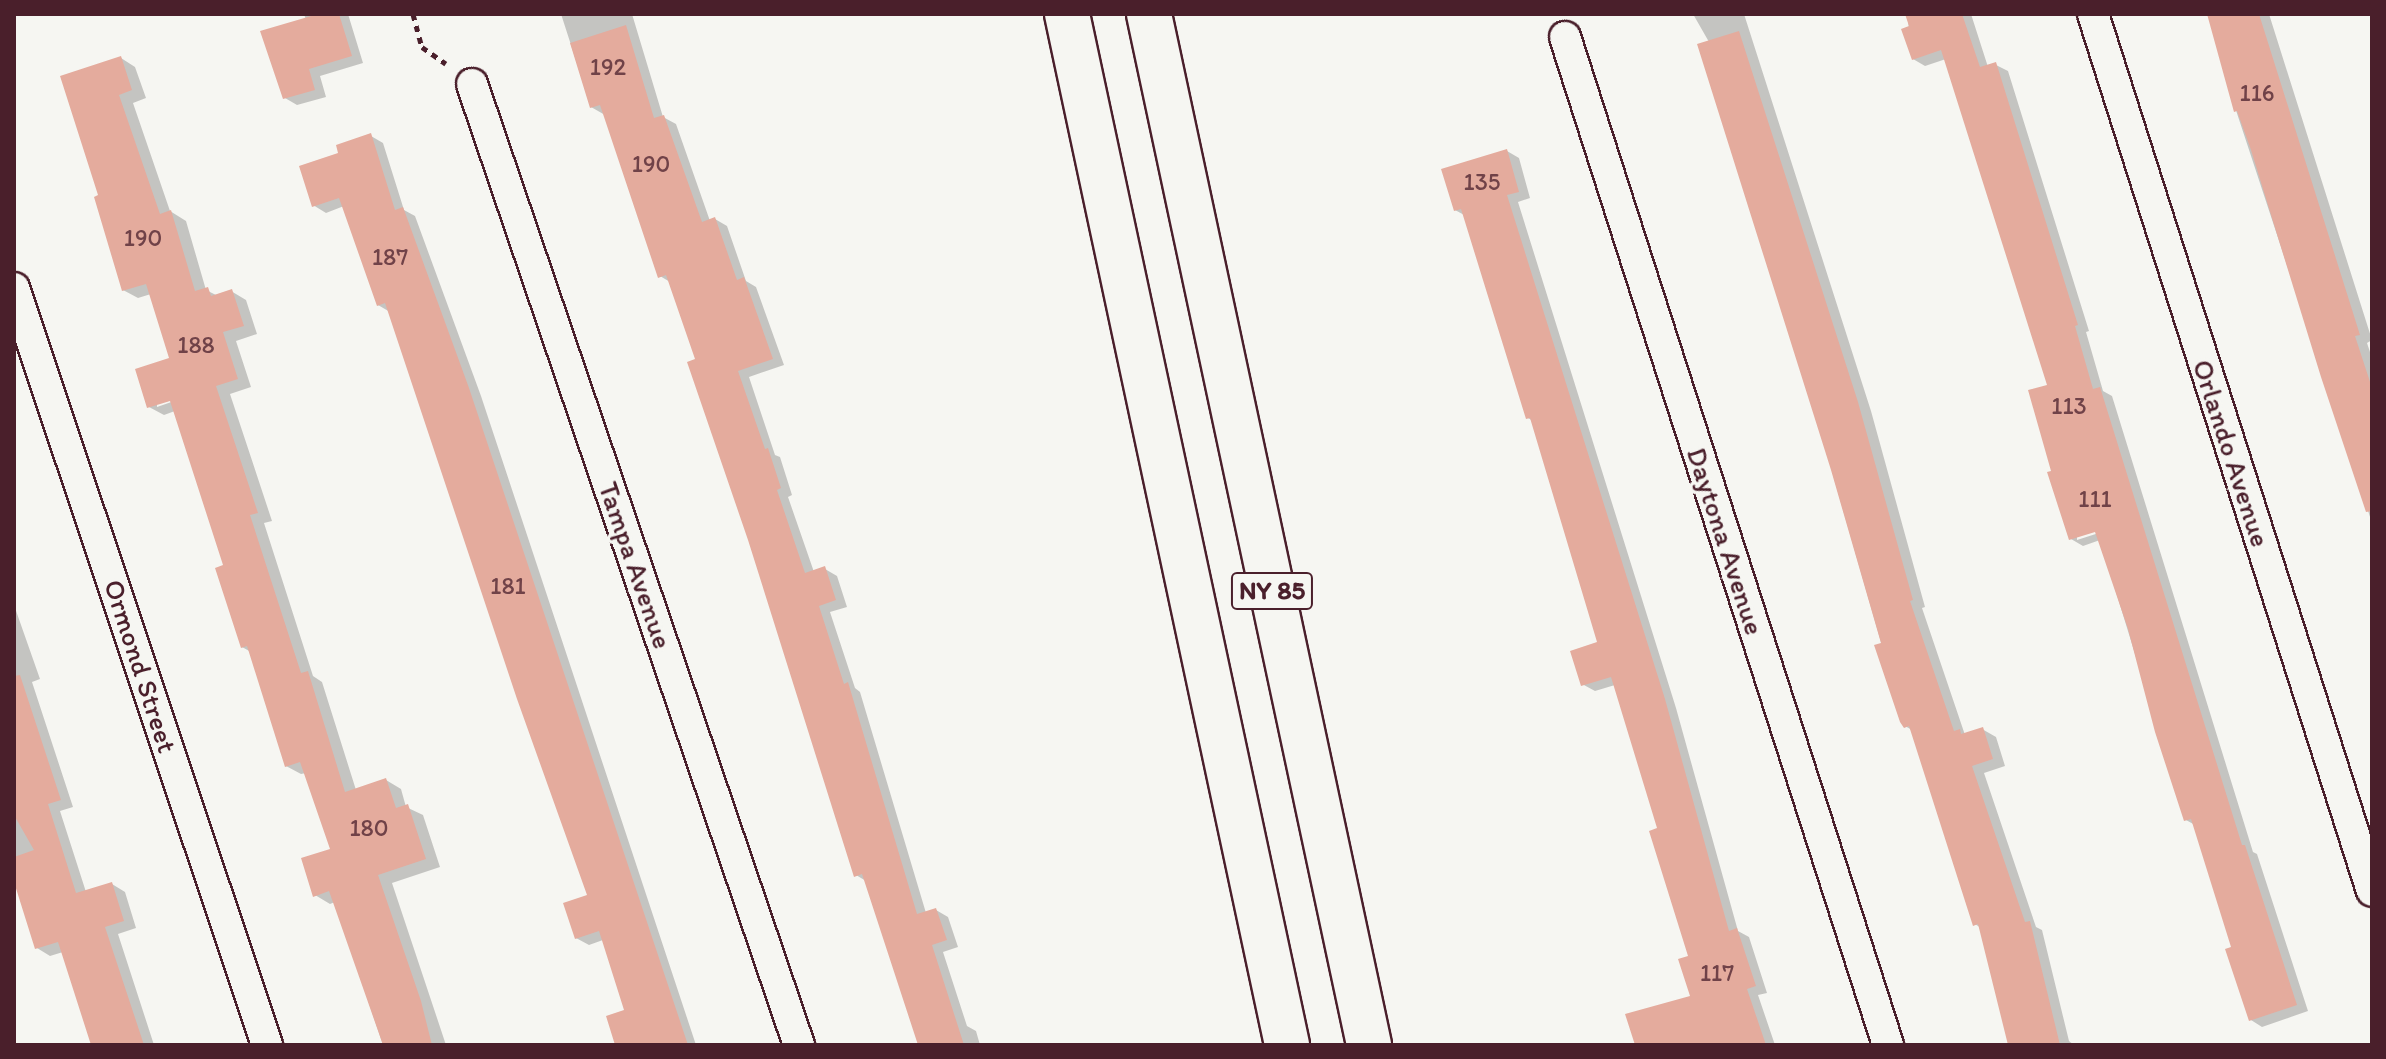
<!DOCTYPE html>
<html>
<head>
<meta charset="utf-8">
<style>
	body { margin:0 }
	#map { position:relative; width:2386px; height:1059px; overflow:hidden; background:#f6f6f2; font-family:Itim,sans-serif }
	div>[style] { position:absolute }
	.shadow>* { inset:0; background:#0003 }
	.building>* { inset:0; background:#e4ab9d }
	.path>* { height:5px; margin-top:-2.5px; transform-origin:0; background:repeating-linear-gradient(90deg,#4a1f2b 0 6px,transparent 0 12px) }
	.roads { filter:drop-shadow(2px 0 #4a1f2b) drop-shadow(-2px 0 #4a1f2b) drop-shadow(0 2px #4a1f2b) drop-shadow(0 -2px #4a1f2b) }
	.minor>* { height:30px; margin:-15px; padding:0 15px; transform-origin:15px; border-radius:15px; background:#f6f6f2 }
	.motorway>* { height:44px; margin:-22px; padding:0 22px; transform-origin:22px; border-radius:22px; background:#f6f6f2 }
	span { translate:-50% -50%; white-space:nowrap; text-align:center; line-height:1.15; -webkit-text-stroke:7px #f6f6f2; paint-order:stroke }
	.number-label { font-size:24px; color:#704248 }
	.number-label span { -webkit-text-stroke-width:0 }
	.shield-label span { padding:2px 6px; background:#f6f6f2; border:2px solid; border-radius:6px; -webkit-text-stroke-width:0 }
	.shield-label { font-size:26px; color:#4a1f2b; font-weight:700 }
	.street-label { font-size:28px; color:#4a1f2b }
	.frame { position:absolute; inset:0; border:16px solid #4a1f2b; pointer-events:none }
</style>
</head>
<body>
<div id="map">
	<div class="shadow">
		<i style="clip-path:polygon(304px 14px,348px 14px,363px 63px,320px 76px,326px 97px,297px 105px,285px 98px,306px 20px)"></i>
		<i style="clip-path:polygon(561px 14px,632px 14px,663px 117px,676px 124px,710px 221px,715px 219px,727px 226px,746px 281px,756px 287px,784px 365px,749px 377px,775px 455px,780px 457px,792px 495px,788px 497px,814px 572px,825px 569px,837px 576px,847px 607px,830px 612px,855px 688px,860px 692px,926px 913px,936px 910px,948px 917px,958px 947px,943px 952px,967px 1026px,976px 1031px,980px 1045px,919px 1045px,866px 881px,856px 875px,698px 360px,670px 282px,660px 276px,605px 115px,591px 107px)"></i>
		<i style="clip-path:polygon(1693px 14px,1744px 14px,1871px 411px,1925px 607px,1922px 608px,1965px 735px,1982px 729px,1996px 737px,2005px 766px,1984px 773px,2036px 927px,2042px 930px,2069px 1041px,2074px 1045px,2012px 1045px,1981px 928px,1975px 924px,1912px 730px,1905px 726px,1709px 42px)"></i>
		<i style="clip-path:polygon(evenodd,1907px 14px,1971px 14px,1988px 67px,1996px 65px,2008px 71px,2089px 331px,2086px 332px,2103px 391px,2112px 396px,2253px 852px,2257px 854px,2308px 1011px,2262px 1027px,2251px 1020px,2233px 949px,2195px 825px,2186px 820px,2100px 540px,2083px 546px,2071px 539px,2053px 472px,2049px 386px,1946px 59px,1925px 66px,1913px 59px,1907px 14px,2104px 527px,2105px 531px,2077px 540px,2077px 536px,2104px 527px)"></i>
		<i style="clip-path:polygon(2209px 14px,2269px 14px,2372px 340px,2367px 343px,2372px 358px,2372px 523px,2225px 77px)"></i>
		<i style="clip-path:polygon(evenodd,121px 58px,135px 67px,146px 98px,133px 103px,170px 211px,186px 221px,206px 290px,218px 296px,231px 291px,246px 300px,257px 334px,236px 341px,251px 387px,230px 394px,272px 521px,264px 523px,313px 676px,322px 682px,356px 790px,386px 780px,401px 789px,406px 807px,423px 815px,440px 867px,392px 883px,446px 1045px,383px 1045px,335px 902px,330px 904px,315px 895px,332px 850px,306px 773px,301px 774px,286px 766px,251px 652px,242px 647px,225px 566px,175px 411px,164px 415px,149px 407px,172px 360px,151px 294px,138px 298px,123px 290px,100px 197px,121px 58px,180px 399px,157px 407px,157px 403px,180px 399px)"></i>
		<i style="clip-path:polygon(371px 136px,383px 143px,404px 210px,415px 216px,481px 396px,696px 1045px,618px 1045px,626px 1011px,603px 940px,589px 945px,576px 938px,590px 896px,390px 312px,378px 305px,344px 206px,326px 213px,313px 205px,341px 154px)"></i>
		<i style="clip-path:polygon(1507px 151px,1519px 158px,1530px 198px,1518px 202px,1676px 708px,1738px 931px,1749px 937px,1767px 993px,1758px 995px,1775px 1045px,1687px 1045px,1692px 998px,1691px 957px,1660px 830px,1615px 685px,1595px 691px,1582px 684px,1600px 643px,1533px 421px,1528px 418px,1466px 216px,1455px 210px)"></i>
		<i style="clip-path:polygon(14px 605px,40px 679px,32px 682px,73px 807px,60px 811px,86px 892px,112px 884px,125px 892px,136px 928px,118px 934px,154px 1045px,93px 1045px,63px 952px,50px 956px,37px 948px,14px 879px)"></i>
	</div>
	<div class="building">
		<i style="clip-path:polygon(318px 14px,339px 14px,352px 56px,309px 69px,315px 90px,283px 99px,260px 31px)"></i>
		<i style="clip-path:polygon(1905px 14px,1962px 14px,1980px 67px,1996px 62px,2078px 325px,2075px 326px,2093px 389px,2100px 387px,2242px 845px,2245px 845px,2297px 1005px,2249px 1021px,2225px 949px,2231px 947px,2191px 819px,2184px 821px,2155px 732px,2128px 629px,2095px 532px,2069px 540px,2047px 472px,2051px 471px,2028px 390px,2047px 385px,1941px 50px,1912px 60px,1901px 29px,1909px 26px)"></i>
		<i style="clip-path:polygon(2207px 14px,2259px 14px,2360px 335px,2355px 336px,2372px 388px,2372px 511px,2366px 512px,2321px 377px,2251px 150px,2237px 111px,2234px 112px)"></i>
		<i style="clip-path:polygon(626px 25px,654px 118px,664px 115px,702px 222px,715px 217px,737px 280px,744px 277px,773px 359px,738px 371px,765px 449px,768px 448px,781px 488px,777px 490px,805px 573px,825px 566px,836px 600px,819px 606px,844px 684px,848px 682px,917px 914px,936px 908px,947px 940px,932px 945px,964px 1045px,918px 1045px,862px 874px,854px 877px,748px 540px,687px 362px,695px 359px,666px 275px,658px 278px,600px 105px,590px 108px,570px 43px)"></i>
		<i style="clip-path:polygon(1739px 31px,1858px 402px,1913px 600px,1910px 601px,1954px 731px,1960px 729px,1961px 734px,1983px 727px,1993px 759px,1972px 766px,2025px 922px,2030px 921px,2060px 1045px,2008px 1045px,1978px 924px,1973px 926px,1909px 726px,1904px 728px,1900px 722px,1874px 645px,1881px 643px,1831px 470px,1697px 44px)"></i>
		<i style="clip-path:polygon(121px 56px,132px 90px,119px 95px,160px 214px,171px 210px,195px 291px,208px 287px,211px 296px,232px 289px,244px 326px,223px 332px,238px 379px,216px 386px,258px 513px,250px 515px,301px 673px,308px 671px,345px 792px,386px 778px,396px 808px,408px 804px,426px 859px,378px 875px,421px 1001px,432px 1045px,383px 1045px,329px 891px,313px 897px,301px 858px,330px 849px,300px 762px,285px 767px,247px 646px,241px 648px,215px 568px,223px 565px,170px 401px,147px 408px,135px 369px,169px 358px,146px 284px,122px 291px,94px 197px,98px 195px,60px 76px)"></i>
		<i style="clip-path:polygon(371px 133px,395px 210px,403px 207px,469px 388px,688px 1045px,615px 1045px,606px 1016px,624px 1010px,599px 931px,575px 939px,563px 903px,587px 895px,517px 699px,385px 303px,377px 306px,339px 198px,312px 207px,299px 166px,338px 153px,336px 145px)"></i>
		<i style="clip-path:polygon(1507px 149px,1519px 192px,1507px 195px,1665px 699px,1729px 931px,1737px 928px,1756px 986px,1747px 989px,1766px 1045px,1635px 1045px,1625px 1014px,1690px 996px,1678px 959px,1688px 956px,1649px 831px,1657px 828px,1611px 677px,1581px 686px,1570px 651px,1597px 642px,1530px 418px,1526px 419px,1461px 209px,1454px 211px,1441px 169px)"></i>
		<i style="clip-path:polygon(20px 675px,61px 800px,48px 804px,76px 893px,112px 882px,124px 921px,105px 927px,144px 1045px,91px 1045px,58px 942px,35px 949px,14px 882px,14px 857px,34px 850px,14px 815px,14px 676px)"></i>
	</div>
	<div class="path">
		<i style="left:413px;top:14px;width:34px;rotate:75deg"></i>
		<i style="left:422px;top:47px;width:29px;rotate:35deg"></i>
	</div>
	<div class="roads">
		<div class="minor">
			<i style="left:2093px;top:14px;width:920px;rotate:72.35deg"></i>
			<i style="left:1565px;top:37px;width:1058px;rotate:72.23deg"></i>
			<i style="left:472px;top:84px;width:1015px;rotate:71.21deg"></i>
			<i style="left:14px;top:288px;width:798px;rotate:71.52deg"></i>
		</div>
		<div class="motorway">
			<i style="left:1067px;top:14px;width:1054px;rotate:77.95deg"></i>
			<i style="left:1149px;top:14px;width:1054px;rotate:77.95deg"></i>
		</div>
	</div>
	<div class="number-label">
		<span style="left:608px;top:67px">192</span>
		<span style="left:2257px;top:93px">116</span>
		<span style="left:651px;top:164px">190</span>
		<span style="left:1482px;top:182px">135</span>
		<span style="left:143px;top:238px">190</span>
		<span style="left:390px;top:257px">187</span>
		<span style="left:196px;top:345px">188</span>
		<span style="left:2069px;top:406px">113</span>
		<span style="left:2095px;top:499px">111</span>
		<span style="left:508px;top:586px">181</span>
		<span style="left:369px;top:828px">180</span>
		<span style="left:1717px;top:973px">117</span>
	</div>
	<div class="shield-label">
		<span style="left:1272px;top:591px">NY 85</span>
	</div>
	<div class="street-label">
		<span style="left:2232px;top:453px;rotate:72deg">Orlando Avenue</span>
		<span style="left:1726px;top:541px;rotate:72deg">Daytona Avenue</span>
		<span style="left:636px;top:565px;rotate:71deg">Tampa Avenue</span>
		<span style="left:141px;top:666px;rotate:72deg">Ormond Street</span>
	</div>
	<div class="frame"></div>
</div>
</body>
</html>
